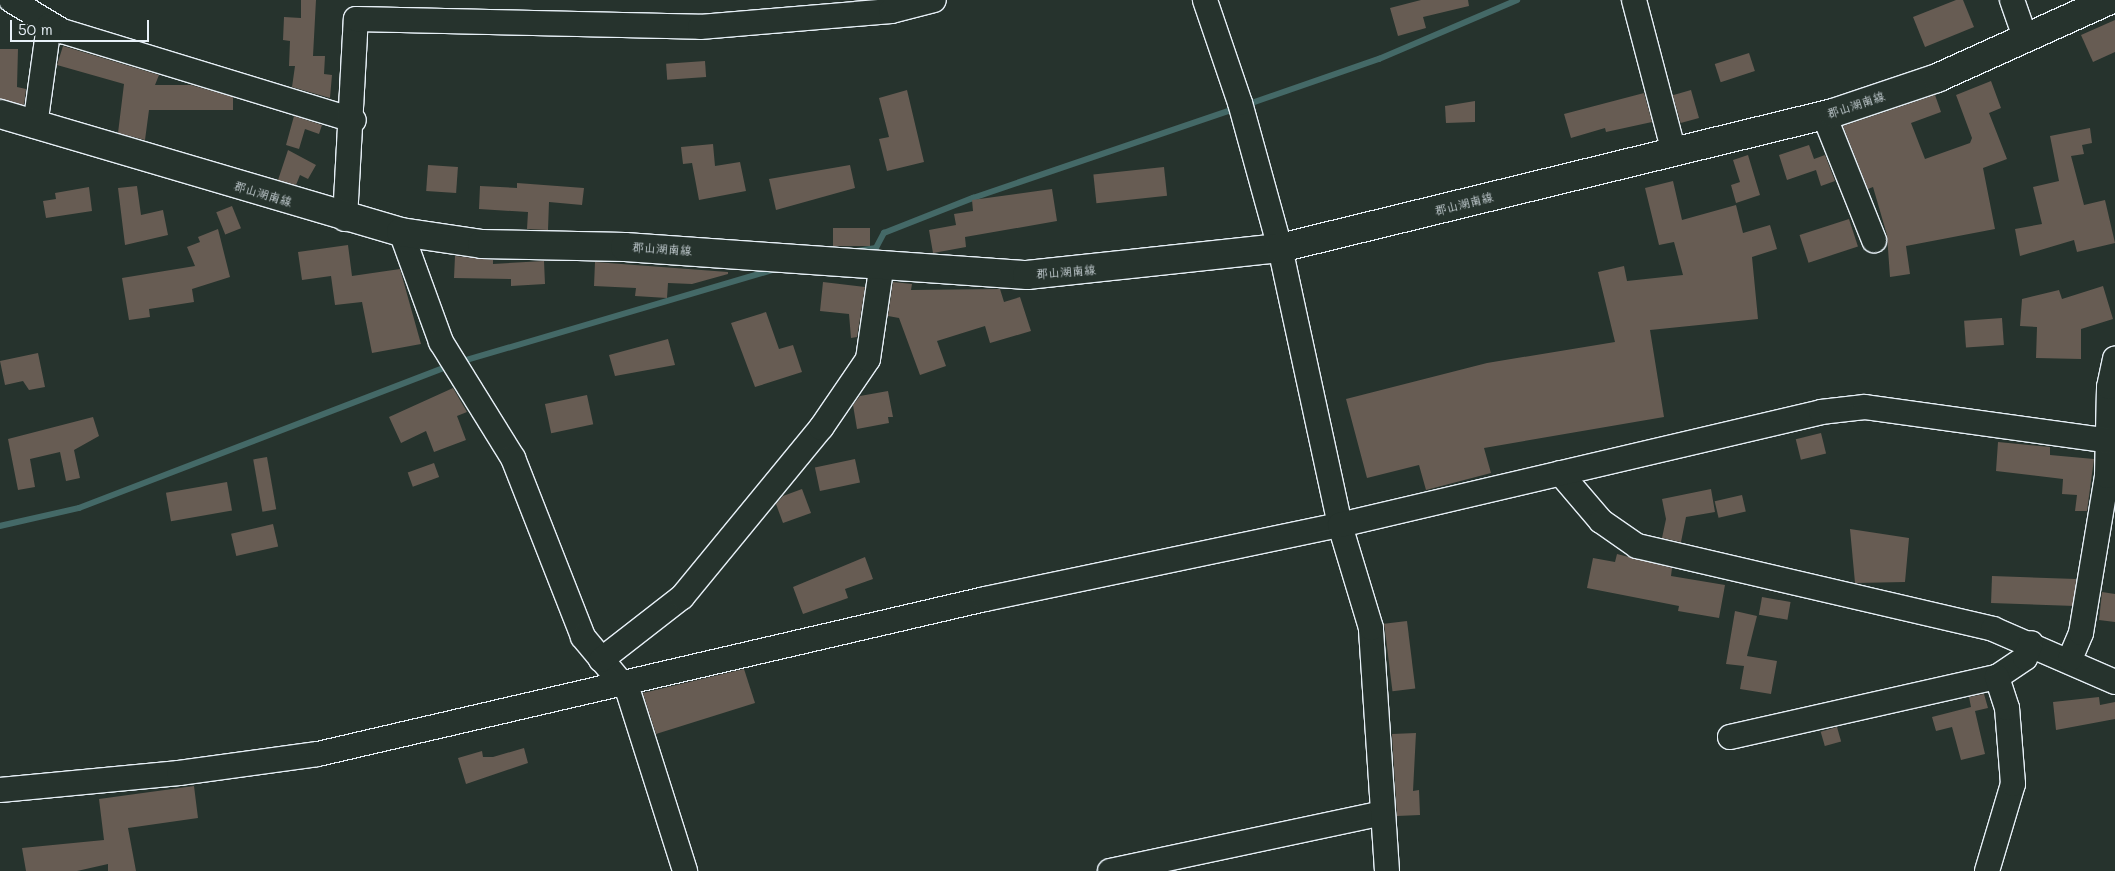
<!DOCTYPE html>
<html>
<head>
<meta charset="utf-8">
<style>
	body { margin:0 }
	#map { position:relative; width:2115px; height:871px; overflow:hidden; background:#26332d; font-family:Mali,"Klee One",sans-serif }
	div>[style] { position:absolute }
	.stream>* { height:5.5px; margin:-2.75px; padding:0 2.75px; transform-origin:2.75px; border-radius:2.75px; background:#446967 }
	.building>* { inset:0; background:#675c53; transform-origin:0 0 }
	.roads { filter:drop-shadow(1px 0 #e8f1f8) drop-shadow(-1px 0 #e8f1f8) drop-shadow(0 1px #e8f1f8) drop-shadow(0 -1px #e8f1f8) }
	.minor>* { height:24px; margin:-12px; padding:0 12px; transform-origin:12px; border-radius:12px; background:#26332d }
	.major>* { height:28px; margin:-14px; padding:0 14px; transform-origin:14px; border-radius:14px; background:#26332d }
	span { translate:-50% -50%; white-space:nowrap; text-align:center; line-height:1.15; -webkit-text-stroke:4px #26332d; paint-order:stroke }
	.street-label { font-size:12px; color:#e8f1f8 }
	.scale { position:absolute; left:10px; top:20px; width:139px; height:22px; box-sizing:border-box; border:2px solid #e8f1f8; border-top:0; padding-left:6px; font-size:15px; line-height:18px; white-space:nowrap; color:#e8f1f8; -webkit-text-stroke:4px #26332d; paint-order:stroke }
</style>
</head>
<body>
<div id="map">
	<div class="stream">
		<i style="left:1246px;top:105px;width:141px;rotate:-19.1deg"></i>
		<i style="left:1379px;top:59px;width:150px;rotate:-23.1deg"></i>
		<i style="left:857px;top:251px;width:19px;rotate:-9deg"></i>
		<i style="left:876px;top:248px;width:17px;rotate:-62deg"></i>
		<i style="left:884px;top:233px;width:96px;rotate:-21.5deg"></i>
		<i style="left:973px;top:198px;width:279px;rotate:-18.8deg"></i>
		<i style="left:460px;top:362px;width:330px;rotate:-16.4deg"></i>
		<i style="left:0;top:526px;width:81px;rotate:-12.8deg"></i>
		<i style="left:79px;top:508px;width:396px;rotate:-21deg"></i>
	</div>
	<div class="building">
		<i style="clip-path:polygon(301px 0,316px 0,313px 56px,325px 56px,324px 74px,332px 75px,330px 98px,292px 87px,295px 66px,289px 66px,290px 41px,283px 40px,284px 17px,301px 18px)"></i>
		<i style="clip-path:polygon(1421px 0,1468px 0,1469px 6px,1423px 17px,1426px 28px,1398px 36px,1390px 8px)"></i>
		<i style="clip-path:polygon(1956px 0,1963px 0,1974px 27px,1925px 47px,1913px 17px)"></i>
		<i style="clip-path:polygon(2115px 20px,2115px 52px,2093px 62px,2081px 35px)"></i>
		<i style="clip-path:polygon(63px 46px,159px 75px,155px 85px,191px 85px,233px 97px,233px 110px,149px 110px,145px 140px,118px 133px,124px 84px,57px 65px)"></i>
		<i style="clip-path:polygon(0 49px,18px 49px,17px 87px,26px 89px,24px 105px,0 99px)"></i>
		<i style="left:1749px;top:53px;width:19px;height:36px;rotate:72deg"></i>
		<i style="left:705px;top:61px;width:16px;height:39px;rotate:86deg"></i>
		<i style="clip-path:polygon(1991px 81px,2001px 108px,1989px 113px,2007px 159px,1983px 168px,1995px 229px,1906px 246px,1910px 274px,1890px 277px,1887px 235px,1873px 187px,1868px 189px,1843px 126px,1935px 95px,1941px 112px,1911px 123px,1925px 159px,1970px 143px,1972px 138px,1956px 95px)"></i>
		<i style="clip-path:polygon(907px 90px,924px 162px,887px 171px,879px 139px,889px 137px,879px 98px)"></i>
		<i style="left:1691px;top:90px;width:29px;height:19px;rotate:74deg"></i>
		<i style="clip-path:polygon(1644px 93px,1652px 122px,1606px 132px,1605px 128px,1571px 138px,1564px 114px)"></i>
		<i style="clip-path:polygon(1475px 101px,1475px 122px,1446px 123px,1445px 106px)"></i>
		<i style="clip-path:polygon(294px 116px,322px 125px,319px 134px,305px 129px,299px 149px,286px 145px)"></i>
		<i style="clip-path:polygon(2090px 128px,2092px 143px,2082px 145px,2084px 154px,2071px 156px,2084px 205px,2105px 200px,2115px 243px,2077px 252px,2074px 240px,2020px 256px,2015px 229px,2042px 224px,2033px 187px,2059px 181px,2050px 136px)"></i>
		<i style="clip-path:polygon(713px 144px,715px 166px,740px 162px,746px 191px,699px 200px,692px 163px,683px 164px,681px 147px)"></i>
		<i style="clip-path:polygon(1809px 145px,1814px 159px,1825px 155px,1835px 181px,1821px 186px,1816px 170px,1787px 180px,1779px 155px)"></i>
		<i style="clip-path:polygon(288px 150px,316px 165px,308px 179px,300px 175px,296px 185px,278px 180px)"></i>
		<i style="clip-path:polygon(1748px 155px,1760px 195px,1736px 203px,1731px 185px,1740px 182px,1733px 160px)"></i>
		<i style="left:428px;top:165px;width:30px;height:26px;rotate:4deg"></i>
		<i style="clip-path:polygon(850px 165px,855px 188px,776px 210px,769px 179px)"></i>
		<i style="left:1164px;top:167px;width:29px;height:71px;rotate:84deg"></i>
		<i style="clip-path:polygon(1673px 181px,1682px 220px,1736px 205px,1743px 233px,1770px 225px,1777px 249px,1752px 257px,1758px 319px,1650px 330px,1664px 417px,1484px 448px,1491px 473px,1426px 490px,1419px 465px,1367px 478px,1346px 399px,1487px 363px,1615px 342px,1598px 272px,1624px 266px,1627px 281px,1683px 275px,1674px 242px,1659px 245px,1645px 188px)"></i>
		<i style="clip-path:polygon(517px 183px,584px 188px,582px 205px,549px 202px,548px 230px,527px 229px,528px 212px,479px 209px,480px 186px,517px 188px)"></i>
		<i style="clip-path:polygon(137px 186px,141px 215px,163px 210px,168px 235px,125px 245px,118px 188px)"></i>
		<i style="clip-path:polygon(89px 187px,92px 211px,46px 218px,43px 201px,56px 199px,55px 193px)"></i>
		<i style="clip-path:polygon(1052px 189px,1057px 221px,965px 237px,966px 247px,933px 253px,929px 230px,956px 225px,954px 214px,973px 211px,972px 200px)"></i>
		<i style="left:232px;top:206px;width:24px;height:17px;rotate:68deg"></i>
		<i style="left:1849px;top:219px;width:29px;height:52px;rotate:72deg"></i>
		<i style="left:833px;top:228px;width:37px;height:18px"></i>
		<i style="clip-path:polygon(218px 229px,230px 277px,192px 289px,194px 302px,149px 309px,150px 317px,129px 320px,122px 278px,195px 266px,187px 247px,200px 242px,198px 237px)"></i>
		<i style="clip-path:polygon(348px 245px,352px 276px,400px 269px,421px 344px,372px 353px,362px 302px,335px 305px,331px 276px,302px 280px,298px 252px)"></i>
		<i style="clip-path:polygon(455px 256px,493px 260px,493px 264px,544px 261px,545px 284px,511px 286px,511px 279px,454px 278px)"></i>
		<i style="clip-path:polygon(595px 262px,728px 272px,728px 274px,692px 284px,668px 283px,667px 298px,635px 296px,636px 288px,594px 286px)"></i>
		<i style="clip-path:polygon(823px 282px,865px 287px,857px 337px,851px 338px,849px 314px,820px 311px)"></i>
		<i style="clip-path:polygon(893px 282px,912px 284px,911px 290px,1000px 289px,1004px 302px,1020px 297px,1031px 331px,990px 343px,985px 326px,937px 341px,946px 366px,920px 375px,899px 318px,888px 316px)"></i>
		<i style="clip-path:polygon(2103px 286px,2113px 319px,2081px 329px,2081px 359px,2036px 358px,2037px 327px,2020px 326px,2022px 299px,2059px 290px,2062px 299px)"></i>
		<i style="clip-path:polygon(766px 312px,779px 349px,793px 345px,802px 372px,755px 387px,731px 323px)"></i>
		<i style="left:2002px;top:318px;width:27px;height:38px;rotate:86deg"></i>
		<i style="clip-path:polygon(668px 339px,675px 365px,615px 376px,609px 355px)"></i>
		<i style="clip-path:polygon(38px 353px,45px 387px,29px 390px,23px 381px,5px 385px,0 361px)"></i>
		<i style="clip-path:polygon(453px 388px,467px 412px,457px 416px,466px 440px,434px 452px,426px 431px,401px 443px,389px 417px)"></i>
		<i style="clip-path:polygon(888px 391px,893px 417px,888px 417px,889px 423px,857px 429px,853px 405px,860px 396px)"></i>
		<i style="left:587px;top:395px;width:30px;height:43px;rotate:78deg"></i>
		<i style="clip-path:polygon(93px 417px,99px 436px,74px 450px,80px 478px,66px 481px,60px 452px,30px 459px,35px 487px,18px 490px,8px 439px)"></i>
		<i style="left:1821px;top:433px;width:21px;height:26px;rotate:76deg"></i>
		<i style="clip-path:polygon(1998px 442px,2050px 447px,2050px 455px,2094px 459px,2087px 511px,2075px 511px,2077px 495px,2062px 494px,2063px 479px,1996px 471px)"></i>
		<i style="left:267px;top:457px;width:53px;height:14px;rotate:80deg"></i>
		<i style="left:855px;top:459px;width:24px;height:41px;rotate:78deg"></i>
		<i style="left:434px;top:463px;width:15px;height:28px;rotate:70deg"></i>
		<i style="left:227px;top:482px;width:29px;height:62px;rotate:80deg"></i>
		<i style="clip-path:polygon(802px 489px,811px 513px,783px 523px,776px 504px,783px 496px)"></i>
		<i style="clip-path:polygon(1711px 489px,1715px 512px,1686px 517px,1681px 542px,1662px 538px,1666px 519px,1662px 499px)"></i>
		<i style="left:1742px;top:495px;width:17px;height:28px;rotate:77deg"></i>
		<i style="left:273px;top:524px;width:23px;height:43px;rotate:77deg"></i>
		<i style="clip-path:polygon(1850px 529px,1909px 538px,1905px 582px,1855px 583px)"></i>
		<i style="clip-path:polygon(1617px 554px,1672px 568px,1671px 576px,1725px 585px,1719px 618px,1678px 611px,1679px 606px,1587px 588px,1593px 558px,1615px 562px)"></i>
		<i style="clip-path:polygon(865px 557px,873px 579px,845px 589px,848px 598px,803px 614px,793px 587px)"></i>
		<i style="left:1992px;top:576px;width:84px;height:27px;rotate:2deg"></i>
		<i style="clip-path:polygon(2102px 592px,2115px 594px,2115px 622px,2099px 620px)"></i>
		<i style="left:1762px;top:597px;width:29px;height:18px;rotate:10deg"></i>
		<i style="clip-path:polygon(1735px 611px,1757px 616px,1747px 656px,1777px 661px,1771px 694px,1740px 689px,1744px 666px,1726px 664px)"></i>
		<i style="left:1407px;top:621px;width:68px;height:23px;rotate:83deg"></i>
		<i style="clip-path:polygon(744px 669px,755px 703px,656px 734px,643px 693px)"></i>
		<i style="clip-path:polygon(1984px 694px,1988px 708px,1975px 711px,1985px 754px,1961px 760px,1952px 727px,1936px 731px,1932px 717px,1971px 707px,1969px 697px)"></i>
		<i style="clip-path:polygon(2099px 697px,2100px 705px,2115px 702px,2115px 719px,2056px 730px,2053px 702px)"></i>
		<i style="left:1837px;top:727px;width:15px;height:17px;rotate:74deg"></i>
		<i style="clip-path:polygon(1416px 733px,1413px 791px,1419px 790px,1420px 815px,1397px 816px,1392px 734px)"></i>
		<i style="clip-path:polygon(524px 748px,528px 763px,466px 784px,458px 758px,482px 751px,483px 757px,493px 757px)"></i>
		<i style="clip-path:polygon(194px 786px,198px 818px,128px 828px,136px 871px,108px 871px,108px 864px,77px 871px,26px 871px,22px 848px,104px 840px,99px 799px)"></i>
	</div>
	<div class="roads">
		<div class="minor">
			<i style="left:11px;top:0;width:60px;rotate:31.3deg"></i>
			<i style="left:62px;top:31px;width:305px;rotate:17deg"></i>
			<i style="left:1634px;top:0;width:158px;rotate:75.3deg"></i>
			<i style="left:2012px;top:0;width:42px;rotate:70.7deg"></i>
			<i style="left:1824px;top:115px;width:135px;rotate:68.2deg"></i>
			<i style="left:35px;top:126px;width:102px;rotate:-82.1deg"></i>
			<i style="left:345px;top:219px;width:200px;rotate:-86.9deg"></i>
			<i style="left:356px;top:19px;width:344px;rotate:1.3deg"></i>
			<i style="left:700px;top:27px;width:192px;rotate:-4.8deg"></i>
			<i style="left:891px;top:11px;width:44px;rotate:-14.3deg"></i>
			<i style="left:401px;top:232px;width:117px;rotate:70deg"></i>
			<i style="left:441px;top:342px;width:137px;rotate:58.2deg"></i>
			<i style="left:513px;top:458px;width:192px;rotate:68.6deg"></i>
			<i style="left:583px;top:637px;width:70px;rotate:50.2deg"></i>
			<i style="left:628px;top:691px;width:189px;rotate:72.4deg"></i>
			<i style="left:1560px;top:473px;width:63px;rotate:49.5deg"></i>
			<i style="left:1601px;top:521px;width:44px;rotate:34.8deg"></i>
			<i style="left:1637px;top:546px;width:366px;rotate:13.1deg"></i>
			<i style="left:1993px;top:629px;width:133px;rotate:23.5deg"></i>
			<i style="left:2070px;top:659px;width:28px;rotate:-67deg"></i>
			<i style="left:2081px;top:633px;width:159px;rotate:-80.6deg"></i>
			<i style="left:2107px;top:476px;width:89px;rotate:-88.7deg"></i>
			<i style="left:2109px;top:387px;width:29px;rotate:-78deg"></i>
			<i style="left:601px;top:660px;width:103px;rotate:-37.9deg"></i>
			<i style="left:682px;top:597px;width:219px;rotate:-50.6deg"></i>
			<i style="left:821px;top:428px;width:83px;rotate:-55.7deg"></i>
			<i style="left:868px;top:359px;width:97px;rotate:-81.7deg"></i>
			<i style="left:1730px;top:737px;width:274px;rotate:-12.7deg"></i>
			<i style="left:1997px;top:677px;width:34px;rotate:-34deg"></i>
			<i style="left:2025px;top:658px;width:16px;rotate:-68deg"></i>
			<i style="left:0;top:790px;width:180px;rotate:-5.4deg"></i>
			<i style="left:179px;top:773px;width:140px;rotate:-7.8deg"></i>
			<i style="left:318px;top:754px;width:685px;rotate:-13.08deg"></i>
			<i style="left:985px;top:599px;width:363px;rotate:-11.8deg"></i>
			<i style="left:1340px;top:525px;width:283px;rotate:-102.2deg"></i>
			<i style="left:1280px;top:248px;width:150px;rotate:-105.4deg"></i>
			<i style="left:1240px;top:103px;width:109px;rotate:-108.8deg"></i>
			<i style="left:1110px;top:871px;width:278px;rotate:-12deg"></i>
			<i style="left:1387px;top:871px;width:244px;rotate:-93.8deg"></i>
			<i style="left:1371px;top:628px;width:108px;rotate:-106.8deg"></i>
			<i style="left:1340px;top:525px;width:494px;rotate:-13.2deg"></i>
			<i style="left:1821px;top:412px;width:44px;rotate:-6.5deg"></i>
			<i style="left:1865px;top:407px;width:246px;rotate:7.9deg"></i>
			<i style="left:1987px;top:871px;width:91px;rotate:-73.4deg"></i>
			<i style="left:2013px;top:784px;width:76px;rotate:-94.5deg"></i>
			<i style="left:2007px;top:708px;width:33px;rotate:-108deg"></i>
		</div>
		<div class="major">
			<i style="left:0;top:114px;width:418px;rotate:16.4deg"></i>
			<i style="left:401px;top:232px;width:82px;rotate:8.4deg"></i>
			<i style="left:482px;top:244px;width:143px;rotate:1.2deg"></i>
			<i style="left:625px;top:247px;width:403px;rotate:4deg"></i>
			<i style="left:1027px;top:275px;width:254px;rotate:-6.1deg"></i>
			<i style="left:1280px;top:248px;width:569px;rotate:-13.72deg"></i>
			<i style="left:1833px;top:113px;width:110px;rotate:-18.6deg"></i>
			<i style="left:1937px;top:78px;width:190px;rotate:-24.3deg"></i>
		</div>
	</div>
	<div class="street-label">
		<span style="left:1856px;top:105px;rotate:-18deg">郡山湖南線</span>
		<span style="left:263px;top:194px;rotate:17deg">郡山湖南線</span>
		<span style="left:1464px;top:204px;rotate:-14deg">郡山湖南線</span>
		<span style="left:662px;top:249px;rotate:4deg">郡山湖南線</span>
		<span style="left:1066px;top:272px;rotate:-4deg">郡山湖南線</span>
	</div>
	<div class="scale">50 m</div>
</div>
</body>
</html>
